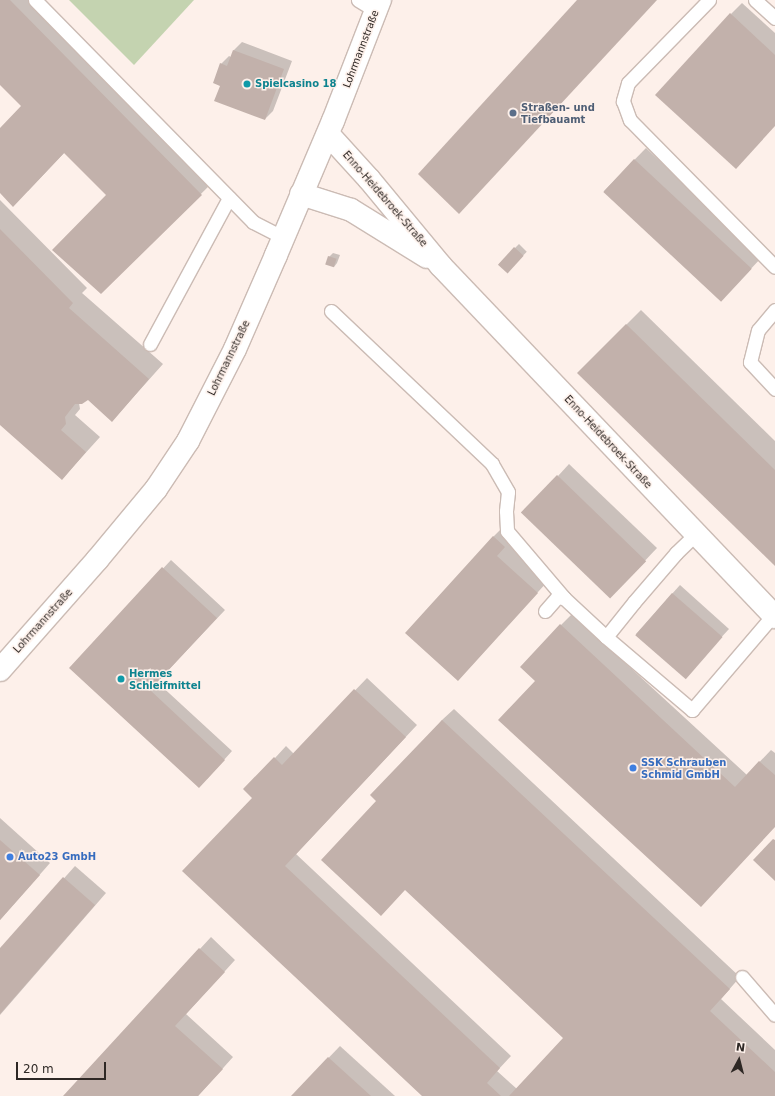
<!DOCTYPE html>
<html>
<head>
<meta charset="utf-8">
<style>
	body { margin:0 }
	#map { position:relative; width:775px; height:1096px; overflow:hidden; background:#fdf0ea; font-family:"DejaVu Sans",sans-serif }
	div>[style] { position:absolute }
	.green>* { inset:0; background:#c4d3b0 }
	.shadow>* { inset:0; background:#0003; transform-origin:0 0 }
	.building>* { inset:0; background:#c2b1ab; transform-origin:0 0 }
	.roads { filter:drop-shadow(1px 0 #cbbbb4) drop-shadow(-1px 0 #cbbbb4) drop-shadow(0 1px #cbbbb4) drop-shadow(0 -1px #cbbbb4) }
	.lane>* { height:13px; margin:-6.5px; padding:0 6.5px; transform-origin:6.5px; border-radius:6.5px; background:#fff }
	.street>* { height:22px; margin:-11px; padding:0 11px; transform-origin:11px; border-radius:11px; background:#fff }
	.secondary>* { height:22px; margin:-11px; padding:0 11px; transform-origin:11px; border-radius:11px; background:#fff }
	.dots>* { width:11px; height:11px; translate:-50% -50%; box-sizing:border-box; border:2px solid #fdf0ea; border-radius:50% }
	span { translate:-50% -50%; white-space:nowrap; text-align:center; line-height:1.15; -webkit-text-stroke:3px #fdf0ea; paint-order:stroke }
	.street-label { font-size:10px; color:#2e2825 }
	.culture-label { font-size:10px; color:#0d838f; font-weight:700 }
	.left { translate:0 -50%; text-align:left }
	.service-label { font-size:10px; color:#4e5e75; font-weight:700 }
	.shop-label { font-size:10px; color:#366cbe; font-weight:700 }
	.north { position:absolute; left:719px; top:1040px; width:40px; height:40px; -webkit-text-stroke:3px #fdf0ea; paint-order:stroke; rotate:7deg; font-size:11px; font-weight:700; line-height:16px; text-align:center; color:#2e2825 }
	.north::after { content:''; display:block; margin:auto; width:14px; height:18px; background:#2e2825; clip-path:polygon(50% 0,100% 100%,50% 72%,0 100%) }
	.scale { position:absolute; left:16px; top:1062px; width:90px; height:18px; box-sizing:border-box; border:2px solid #2e2825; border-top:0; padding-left:5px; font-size:12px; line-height:14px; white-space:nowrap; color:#2e2825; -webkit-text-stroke:3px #fdf0ea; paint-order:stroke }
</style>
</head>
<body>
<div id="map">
	<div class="green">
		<i style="clip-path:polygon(69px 0,194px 0,134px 65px)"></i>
	</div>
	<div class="shadow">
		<i style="clip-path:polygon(0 0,38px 0,215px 180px,101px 293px,108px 194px,65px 152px,28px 191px,0 191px,0 130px,22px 106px,0 84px)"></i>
		<i style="clip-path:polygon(742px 3px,775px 33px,775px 126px,731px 14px)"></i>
		<i style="clip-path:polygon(242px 42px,292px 61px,273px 111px,265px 119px,221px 85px,221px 64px,229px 56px,231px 57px,234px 50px)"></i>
		<i style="clip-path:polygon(646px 148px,762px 257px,732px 289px,604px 191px)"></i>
		<i style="clip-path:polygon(0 200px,87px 288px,82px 293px,163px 364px,112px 421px,88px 399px,79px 403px,80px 409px,75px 415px,100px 437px,62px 479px,0 423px)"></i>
		<i style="left:519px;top:244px;width:11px;height:28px;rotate:45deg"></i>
		<i style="clip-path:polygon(333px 253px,340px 255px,337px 263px,334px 267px,329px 257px)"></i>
		<i style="clip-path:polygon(641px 310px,775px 441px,775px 565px,578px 373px)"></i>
		<i style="clip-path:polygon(569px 464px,657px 548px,622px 585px,558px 476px)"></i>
		<i style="clip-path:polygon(505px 525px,515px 535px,508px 544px,548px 581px,469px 668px,493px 537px)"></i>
		<i style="clip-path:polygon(171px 560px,225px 610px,157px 682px,232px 751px,207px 779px,70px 668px)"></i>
		<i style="clip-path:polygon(680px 585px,729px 629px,692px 669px,636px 634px)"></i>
		<i style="clip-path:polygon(572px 614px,747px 775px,771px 750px,775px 753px,775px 827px,536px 680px,561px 625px)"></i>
		<i style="clip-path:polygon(367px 678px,417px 725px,296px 854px,511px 1056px,497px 1071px,517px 1089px,564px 1038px,378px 801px,442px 720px,454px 709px,740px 977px,721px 999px,775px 1050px,775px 1096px,423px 1096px,184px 871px,253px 798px,244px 789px,275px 758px,286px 746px,294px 754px)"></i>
		<i style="clip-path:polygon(0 818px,50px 863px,0 920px)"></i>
		<i style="clip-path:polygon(75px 866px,106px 893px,0 1015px,0 950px)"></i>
		<i style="clip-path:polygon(211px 937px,235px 960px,186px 1014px,233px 1057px,198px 1096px,64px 1096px)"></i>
		<i style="clip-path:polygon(340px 1046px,395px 1096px,292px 1096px)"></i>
	</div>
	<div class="building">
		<i style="clip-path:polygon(0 0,10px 0,202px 195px,101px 294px,52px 250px,106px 195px,64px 153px,13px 207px,0 193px,0 128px,21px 106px,0 85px)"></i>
		<i style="clip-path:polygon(577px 0,657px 0,459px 214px,418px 174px)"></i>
		<i style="clip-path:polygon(730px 13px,775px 55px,775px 126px,736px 169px,655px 95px)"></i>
		<i style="clip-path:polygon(233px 50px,284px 69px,265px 120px,214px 101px,220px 86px,213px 83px,220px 63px,227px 66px)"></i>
		<i style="left:634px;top:159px;width:161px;height:45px;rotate:43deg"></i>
		<i style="clip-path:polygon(0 229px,73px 303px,69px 308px,149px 379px,112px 422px,88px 400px,82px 404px,75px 404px,65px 417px,66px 424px,61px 430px,86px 452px,62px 480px,0 425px)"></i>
		<i style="left:514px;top:247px;width:13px;height:24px;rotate:42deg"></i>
		<i style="left:328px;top:256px;width:9px;height:9px;rotate:18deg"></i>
		<i style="clip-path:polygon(626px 324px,775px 470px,775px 566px,577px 373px)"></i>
		<i style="left:557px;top:475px;width:124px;height:52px;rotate:44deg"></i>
		<i style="clip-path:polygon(493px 536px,505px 547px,497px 556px,538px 593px,458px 681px,405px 633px)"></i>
		<i style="clip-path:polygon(162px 567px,217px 618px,150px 690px,225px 760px,199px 788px,69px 668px)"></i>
		<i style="left:672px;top:593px;width:67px;height:56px;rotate:41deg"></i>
		<i style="clip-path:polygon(560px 624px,735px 787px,759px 761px,775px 775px,775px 827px,701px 907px,498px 720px,535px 681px,520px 667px)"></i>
		<i style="clip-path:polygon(354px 689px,406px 737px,285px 866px,500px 1068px,487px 1083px,501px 1096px,422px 1096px,182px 871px,252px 798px,243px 789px,274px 757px,282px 765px)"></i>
		<i style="clip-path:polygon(442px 720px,730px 989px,710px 1011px,775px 1072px,775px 1096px,509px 1096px,563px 1038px,405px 890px,381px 916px,321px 860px,376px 801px,370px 795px)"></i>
		<i style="clip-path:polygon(773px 839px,775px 840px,775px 881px,753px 860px)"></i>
		<i style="clip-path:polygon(0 840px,40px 875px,0 920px)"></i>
		<i style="clip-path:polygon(63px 877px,95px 905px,0 1014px,0 948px)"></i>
		<i style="clip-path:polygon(199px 948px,225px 972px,175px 1026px,223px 1069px,198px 1096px,63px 1096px)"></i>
		<i style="clip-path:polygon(328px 1057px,371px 1096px,291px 1096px)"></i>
	</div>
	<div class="roads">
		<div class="lane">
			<i style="left:35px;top:0;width:311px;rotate:45.5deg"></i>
			<i style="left:253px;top:222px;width:34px;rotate:27deg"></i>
			<i style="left:358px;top:0;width:21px;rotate:31deg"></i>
			<i style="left:709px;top:0;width:116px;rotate:134.3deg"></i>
			<i style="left:628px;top:83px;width:19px;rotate:106deg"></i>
			<i style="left:623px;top:101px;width:20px;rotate:70deg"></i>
			<i style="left:630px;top:120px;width:206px;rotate:45.4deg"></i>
			<i style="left:755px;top:0;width:27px;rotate:42deg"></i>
			<i style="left:775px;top:310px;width:26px;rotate:130deg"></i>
			<i style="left:758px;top:330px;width:33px;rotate:104deg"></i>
			<i style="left:750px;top:362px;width:37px;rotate:47deg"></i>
			<i style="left:331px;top:311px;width:222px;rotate:43.5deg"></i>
			<i style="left:492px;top:464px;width:32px;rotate:60deg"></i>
			<i style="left:508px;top:492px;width:19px;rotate:96deg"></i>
			<i style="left:506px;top:511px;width:20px;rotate:87deg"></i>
			<i style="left:507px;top:531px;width:88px;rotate:49.6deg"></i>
			<i style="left:150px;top:344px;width:166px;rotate:-61.6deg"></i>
			<i style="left:545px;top:611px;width:18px;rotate:-49deg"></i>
			<i style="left:557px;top:597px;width:7px;rotate:8deg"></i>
			<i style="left:564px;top:598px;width:57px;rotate:42.9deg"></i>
			<i style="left:606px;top:637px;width:45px;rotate:-51.3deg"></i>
			<i style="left:634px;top:602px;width:65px;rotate:-49.4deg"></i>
			<i style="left:676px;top:553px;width:29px;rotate:-44deg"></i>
			<i style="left:606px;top:637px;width:113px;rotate:40.3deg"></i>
			<i style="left:692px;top:710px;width:125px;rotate:-49.5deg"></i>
			<i style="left:742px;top:977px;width:50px;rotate:49deg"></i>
		</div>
		<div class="street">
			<i style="left:328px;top:134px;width:61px;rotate:47.7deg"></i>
			<i style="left:369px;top:179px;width:113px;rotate:50.4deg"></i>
			<i style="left:441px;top:266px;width:485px;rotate:46.4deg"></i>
			<i style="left:301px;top:194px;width:52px;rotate:17.7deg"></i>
			<i style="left:351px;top:210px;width:89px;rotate:31.7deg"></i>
		</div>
		<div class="secondary">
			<i style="left:0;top:670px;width:147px;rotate:-48.6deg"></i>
			<i style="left:97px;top:560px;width:92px;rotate:-50.3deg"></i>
			<i style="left:156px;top:489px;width:58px;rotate:-56.3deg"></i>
			<i style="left:188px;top:441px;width:103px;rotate:-62.9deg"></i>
			<i style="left:235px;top:349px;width:103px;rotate:-66.4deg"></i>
			<i style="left:276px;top:255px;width:146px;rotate:-67deg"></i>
			<i style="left:333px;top:121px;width:130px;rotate:-68.8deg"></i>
		</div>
	</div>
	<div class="dots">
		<i style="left:247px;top:84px;background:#0f9aa8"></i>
		<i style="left:513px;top:113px;background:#5c6f8a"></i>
		<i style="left:121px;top:679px;background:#0f9aa8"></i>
		<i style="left:633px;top:768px;background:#3f7fe0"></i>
		<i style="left:10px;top:857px;background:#3f7fe0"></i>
	</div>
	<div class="street-label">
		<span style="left:361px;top:49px;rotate:-69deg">Lohrmannstraße</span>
		<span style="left:385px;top:199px;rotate:49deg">Enno-Heidebroek-Straße</span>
		<span style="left:229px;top:358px;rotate:-64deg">Lohrmannstraße</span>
		<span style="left:608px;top:442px;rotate:47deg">Enno-Heidebroek-Straße</span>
		<span style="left:43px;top:621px;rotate:-48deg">Lohrmannstraße</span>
	</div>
	<div class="culture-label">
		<span class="left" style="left:255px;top:84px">Spielcasino 18</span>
		<span class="left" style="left:129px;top:679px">Hermes<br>Schleifmittel</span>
	</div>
	<div class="service-label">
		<span class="left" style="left:521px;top:113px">Straßen- und<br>Tiefbauamt</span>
	</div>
	<div class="shop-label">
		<span class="left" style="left:641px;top:768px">SSK Schrauben<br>Schmid GmbH</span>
		<span class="left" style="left:18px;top:857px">Auto23 GmbH</span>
	</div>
	<div class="north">N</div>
	<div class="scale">20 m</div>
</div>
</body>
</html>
